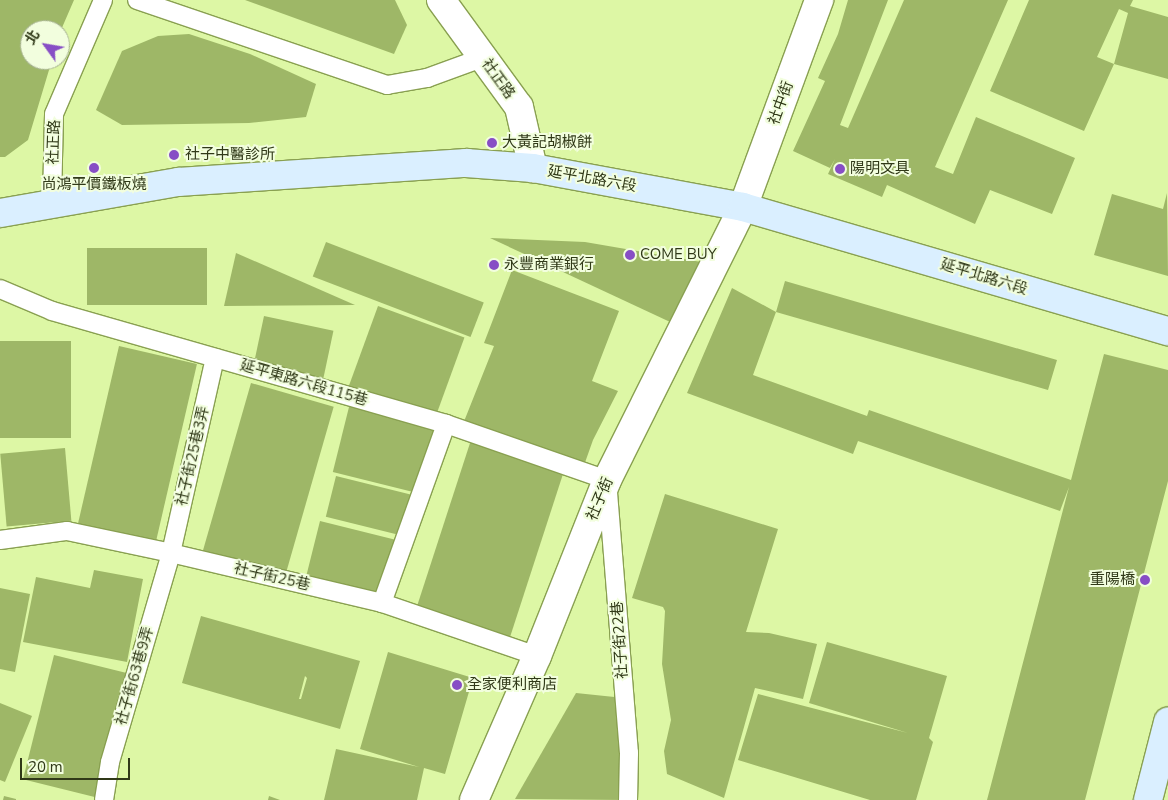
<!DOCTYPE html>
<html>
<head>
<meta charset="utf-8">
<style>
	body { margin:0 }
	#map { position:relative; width:1168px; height:800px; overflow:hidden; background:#ddf7a5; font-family:"Nunito Sans","Noto Sans TC",sans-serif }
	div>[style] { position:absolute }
	.building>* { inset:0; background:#9eb767; transform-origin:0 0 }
	.roads { filter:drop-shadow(1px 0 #89a051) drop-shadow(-1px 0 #89a051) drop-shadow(0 1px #89a051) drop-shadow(0 -1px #89a051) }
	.lane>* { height:18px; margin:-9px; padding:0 9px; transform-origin:9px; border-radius:9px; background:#fff }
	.street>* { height:28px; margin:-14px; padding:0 14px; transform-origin:14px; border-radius:14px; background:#fff }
	.secondary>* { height:28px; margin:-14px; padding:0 14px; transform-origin:14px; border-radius:14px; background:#daefff }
	.dots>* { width:14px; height:14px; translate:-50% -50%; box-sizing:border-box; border:2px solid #f2fede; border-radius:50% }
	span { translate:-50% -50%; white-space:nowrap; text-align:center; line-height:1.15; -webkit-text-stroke:4px #f2fede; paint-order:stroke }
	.street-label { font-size:15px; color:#303918 }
	.poi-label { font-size:15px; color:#303918 }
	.left { translate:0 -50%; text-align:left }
	.right { translate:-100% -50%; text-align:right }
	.north { position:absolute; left:20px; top:20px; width:50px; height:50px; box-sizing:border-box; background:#f2fede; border:1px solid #a4af8f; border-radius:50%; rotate:302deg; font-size:14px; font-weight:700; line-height:20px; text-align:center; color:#303918 }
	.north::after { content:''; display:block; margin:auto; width:18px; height:22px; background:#874ec5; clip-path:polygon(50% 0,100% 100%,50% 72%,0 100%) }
	.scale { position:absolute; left:20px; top:758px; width:110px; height:22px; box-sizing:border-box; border:2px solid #303918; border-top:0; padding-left:6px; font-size:15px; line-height:18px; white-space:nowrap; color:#303918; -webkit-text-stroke:4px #f2fede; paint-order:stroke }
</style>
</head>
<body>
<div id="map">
	<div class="building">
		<i style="clip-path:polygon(0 0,74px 0,61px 30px,30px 30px,30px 60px,52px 60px,28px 140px,5px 157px,0 157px)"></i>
		<i style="clip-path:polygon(245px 0,395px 0,407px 25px,394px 54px)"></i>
		<i style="clip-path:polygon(848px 0,888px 0,840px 125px,848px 128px,904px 0,1008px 0,935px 167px,953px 174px,976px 117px,1075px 158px,1052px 214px,990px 190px,975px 224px,887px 185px,882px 197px,828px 174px,835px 159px,830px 168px,793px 151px,825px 81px,818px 78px,838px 34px)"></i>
		<i style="clip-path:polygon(1029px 0,1133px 0,1130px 6px,1168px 17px,1168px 79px,1114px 64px,1128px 13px,1119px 9px,1097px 57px,1114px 64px,1084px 131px,990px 91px)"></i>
		<i style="clip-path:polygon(189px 34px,250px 54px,316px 84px,306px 117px,249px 123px,122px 125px,96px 110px,122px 51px,158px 36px)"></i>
		<i style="clip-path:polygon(1167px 193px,1168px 276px,1094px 255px,1112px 194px,1163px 209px)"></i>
		<i style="clip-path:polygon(490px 238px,585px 242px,713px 264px,683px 328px)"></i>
		<i style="left:326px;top:242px;width:169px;height:37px;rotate:21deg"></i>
		<i style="left:207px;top:248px;width:57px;height:120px;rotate:90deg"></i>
		<i style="clip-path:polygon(236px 253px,355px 305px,224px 306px)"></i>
		<i style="clip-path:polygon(512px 270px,619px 311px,592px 381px,618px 391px,593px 440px,582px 471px,461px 429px,494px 346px,484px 343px)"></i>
		<i style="clip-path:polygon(785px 281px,1057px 360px,1048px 390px,776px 312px,753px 375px,867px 416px,869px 410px,1071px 480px,1104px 354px,1168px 370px,1168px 481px,1085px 800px,987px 800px,1069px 487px,1060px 511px,858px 441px,853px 454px,687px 393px,732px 288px,776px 312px)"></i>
		<i style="left:378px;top:306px;width:92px;height:86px;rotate:20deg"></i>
		<i style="left:264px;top:316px;width:71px;height:50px;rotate:12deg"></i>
		<i style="left:0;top:341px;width:71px;height:97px"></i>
		<i style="left:119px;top:346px;width:80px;height:185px;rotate:13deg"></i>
		<i style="left:251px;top:383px;width:86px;height:175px;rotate:16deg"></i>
		<i style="left:350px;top:403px;width:89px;height:71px;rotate:14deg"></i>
		<i style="left:471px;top:440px;width:98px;height:175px;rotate:18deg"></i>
		<i style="left:65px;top:448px;width:73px;height:65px;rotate:85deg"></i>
		<i style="left:336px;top:476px;width:81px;height:42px;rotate:14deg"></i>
		<i style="clip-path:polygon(665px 494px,778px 529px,746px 632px,769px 633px,817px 644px,803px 699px,755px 688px,724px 798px,667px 774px,664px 751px,671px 720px,662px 664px,665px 611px,663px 607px,632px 598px)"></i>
		<i style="left:320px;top:521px;width:88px;height:64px;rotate:14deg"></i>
		<i style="clip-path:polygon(94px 570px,143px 579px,127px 662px,23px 642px,36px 577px,90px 588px)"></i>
		<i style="clip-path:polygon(0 588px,30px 594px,15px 672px,0 669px)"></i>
		<i style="clip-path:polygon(evenodd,201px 616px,360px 661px,340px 729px,182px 683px,201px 616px,305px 676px,307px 678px,301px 699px,299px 699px,305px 676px)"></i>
		<i style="clip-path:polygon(827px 642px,947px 676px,929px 738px,933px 742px,916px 800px,870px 800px,738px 760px,758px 694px,908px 733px,809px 703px)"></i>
		<i style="clip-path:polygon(388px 652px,473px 678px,445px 774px,424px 768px,417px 800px,324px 800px,336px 749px,419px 767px,360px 749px)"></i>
		<i style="left:54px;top:655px;width:80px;height:128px;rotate:14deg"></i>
		<i style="clip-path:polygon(576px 693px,624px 698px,626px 800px,515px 799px)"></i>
		<i style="clip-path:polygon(0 703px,32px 716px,5px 782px,0 780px)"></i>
		<i style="clip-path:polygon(4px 796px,16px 799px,16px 800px,3px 800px)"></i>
		<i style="clip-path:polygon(269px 796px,280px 800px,268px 800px)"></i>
	</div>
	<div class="roads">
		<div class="lane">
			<i style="left:137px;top:0;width:264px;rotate:18.8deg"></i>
			<i style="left:387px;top:85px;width:41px;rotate:-9.9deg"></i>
			<i style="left:427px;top:78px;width:59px;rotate:-20deg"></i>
			<i style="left:52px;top:203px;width:89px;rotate:-88.7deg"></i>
			<i style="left:54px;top:114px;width:124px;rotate:-66.7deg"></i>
			<i style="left:0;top:289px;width:56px;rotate:22.9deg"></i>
			<i style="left:52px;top:311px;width:410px;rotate:16deg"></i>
			<i style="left:446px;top:424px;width:170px;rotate:19.2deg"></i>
			<i style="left:607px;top:480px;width:274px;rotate:85.4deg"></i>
			<i style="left:629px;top:753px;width:47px;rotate:91.2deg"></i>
			<i style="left:0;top:540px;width:68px;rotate:-7.7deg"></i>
			<i style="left:67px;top:531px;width:106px;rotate:11.9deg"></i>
			<i style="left:171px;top:553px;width:217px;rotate:13.3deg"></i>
			<i style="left:382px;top:603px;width:164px;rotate:18.9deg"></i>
			<i style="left:382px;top:603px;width:190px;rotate:-70.3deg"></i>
			<i style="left:104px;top:800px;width:38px;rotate:-81deg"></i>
			<i style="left:110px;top:762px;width:218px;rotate:-73.7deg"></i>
			<i style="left:171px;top:553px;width:200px;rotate:-77.3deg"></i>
		</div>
		<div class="street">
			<i style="left:441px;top:0;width:132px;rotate:53.9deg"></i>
			<i style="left:519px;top:107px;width:63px;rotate:77.1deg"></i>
			<i style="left:474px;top:800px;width:157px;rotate:-66.4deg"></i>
			<i style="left:537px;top:656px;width:189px;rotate:-68.3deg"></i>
			<i style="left:607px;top:480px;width:305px;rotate:-63.5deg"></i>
			<i style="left:743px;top:207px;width:221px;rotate:-69.8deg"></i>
		</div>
		<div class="secondary">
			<i style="left:0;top:213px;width:181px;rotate:-9.9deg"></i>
			<i style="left:178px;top:182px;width:289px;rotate:-3.8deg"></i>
			<i style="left:466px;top:163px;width:67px;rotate:4.3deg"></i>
			<i style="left:533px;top:168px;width:214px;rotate:10.5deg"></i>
			<i style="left:743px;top:207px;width:443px;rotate:16.3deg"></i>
			<i style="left:1148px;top:800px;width:81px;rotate:-75.6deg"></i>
		</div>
	</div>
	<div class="dots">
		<i style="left:492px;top:143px;background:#874ec5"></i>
		<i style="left:174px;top:155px;background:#874ec5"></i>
		<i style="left:94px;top:168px;background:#874ec5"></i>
		<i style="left:840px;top:169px;background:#874ec5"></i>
		<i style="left:630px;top:255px;background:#874ec5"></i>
		<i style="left:494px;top:265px;background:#874ec5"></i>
		<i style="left:1145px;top:580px;background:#874ec5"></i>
		<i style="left:457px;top:685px;background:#874ec5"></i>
	</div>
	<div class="street-label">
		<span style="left:498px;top:79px;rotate:54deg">社正路</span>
		<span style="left:781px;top:103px;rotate:-70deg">社中街</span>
		<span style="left:54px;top:142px;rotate:-88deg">社正路</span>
		<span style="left:592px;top:179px;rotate:10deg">延平北路六段</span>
		<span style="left:984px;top:277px;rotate:17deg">延平北路六段</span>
		<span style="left:304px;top:383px;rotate:16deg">延平東路六段115巷</span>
		<span style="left:193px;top:456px;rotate:-77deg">社子街25巷3弄</span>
		<span style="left:600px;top:499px;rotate:-67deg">社子街</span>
		<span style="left:272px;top:577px;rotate:13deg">社子街25巷</span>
		<span style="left:620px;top:640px;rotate:-94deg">社子街22巷</span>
		<span style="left:135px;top:676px;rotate:-74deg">社子街63巷9弄</span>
	</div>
	<div class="poi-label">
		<span class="left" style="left:502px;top:143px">大黃記胡椒餅</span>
		<span class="left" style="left:185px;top:155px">社子中醫診所</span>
		<span class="left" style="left:850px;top:169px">陽明文具</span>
		<span style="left:94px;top:185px">尚鴻平價鐵板燒</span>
		<span class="left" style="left:640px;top:255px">COME BUY</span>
		<span class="left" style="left:504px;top:265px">永豐商業銀行</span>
		<span class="right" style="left:1135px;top:580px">重陽橋</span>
		<span class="left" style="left:467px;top:685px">全家便利商店</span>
	</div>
	<div class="north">北</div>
	<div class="scale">20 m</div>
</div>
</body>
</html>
